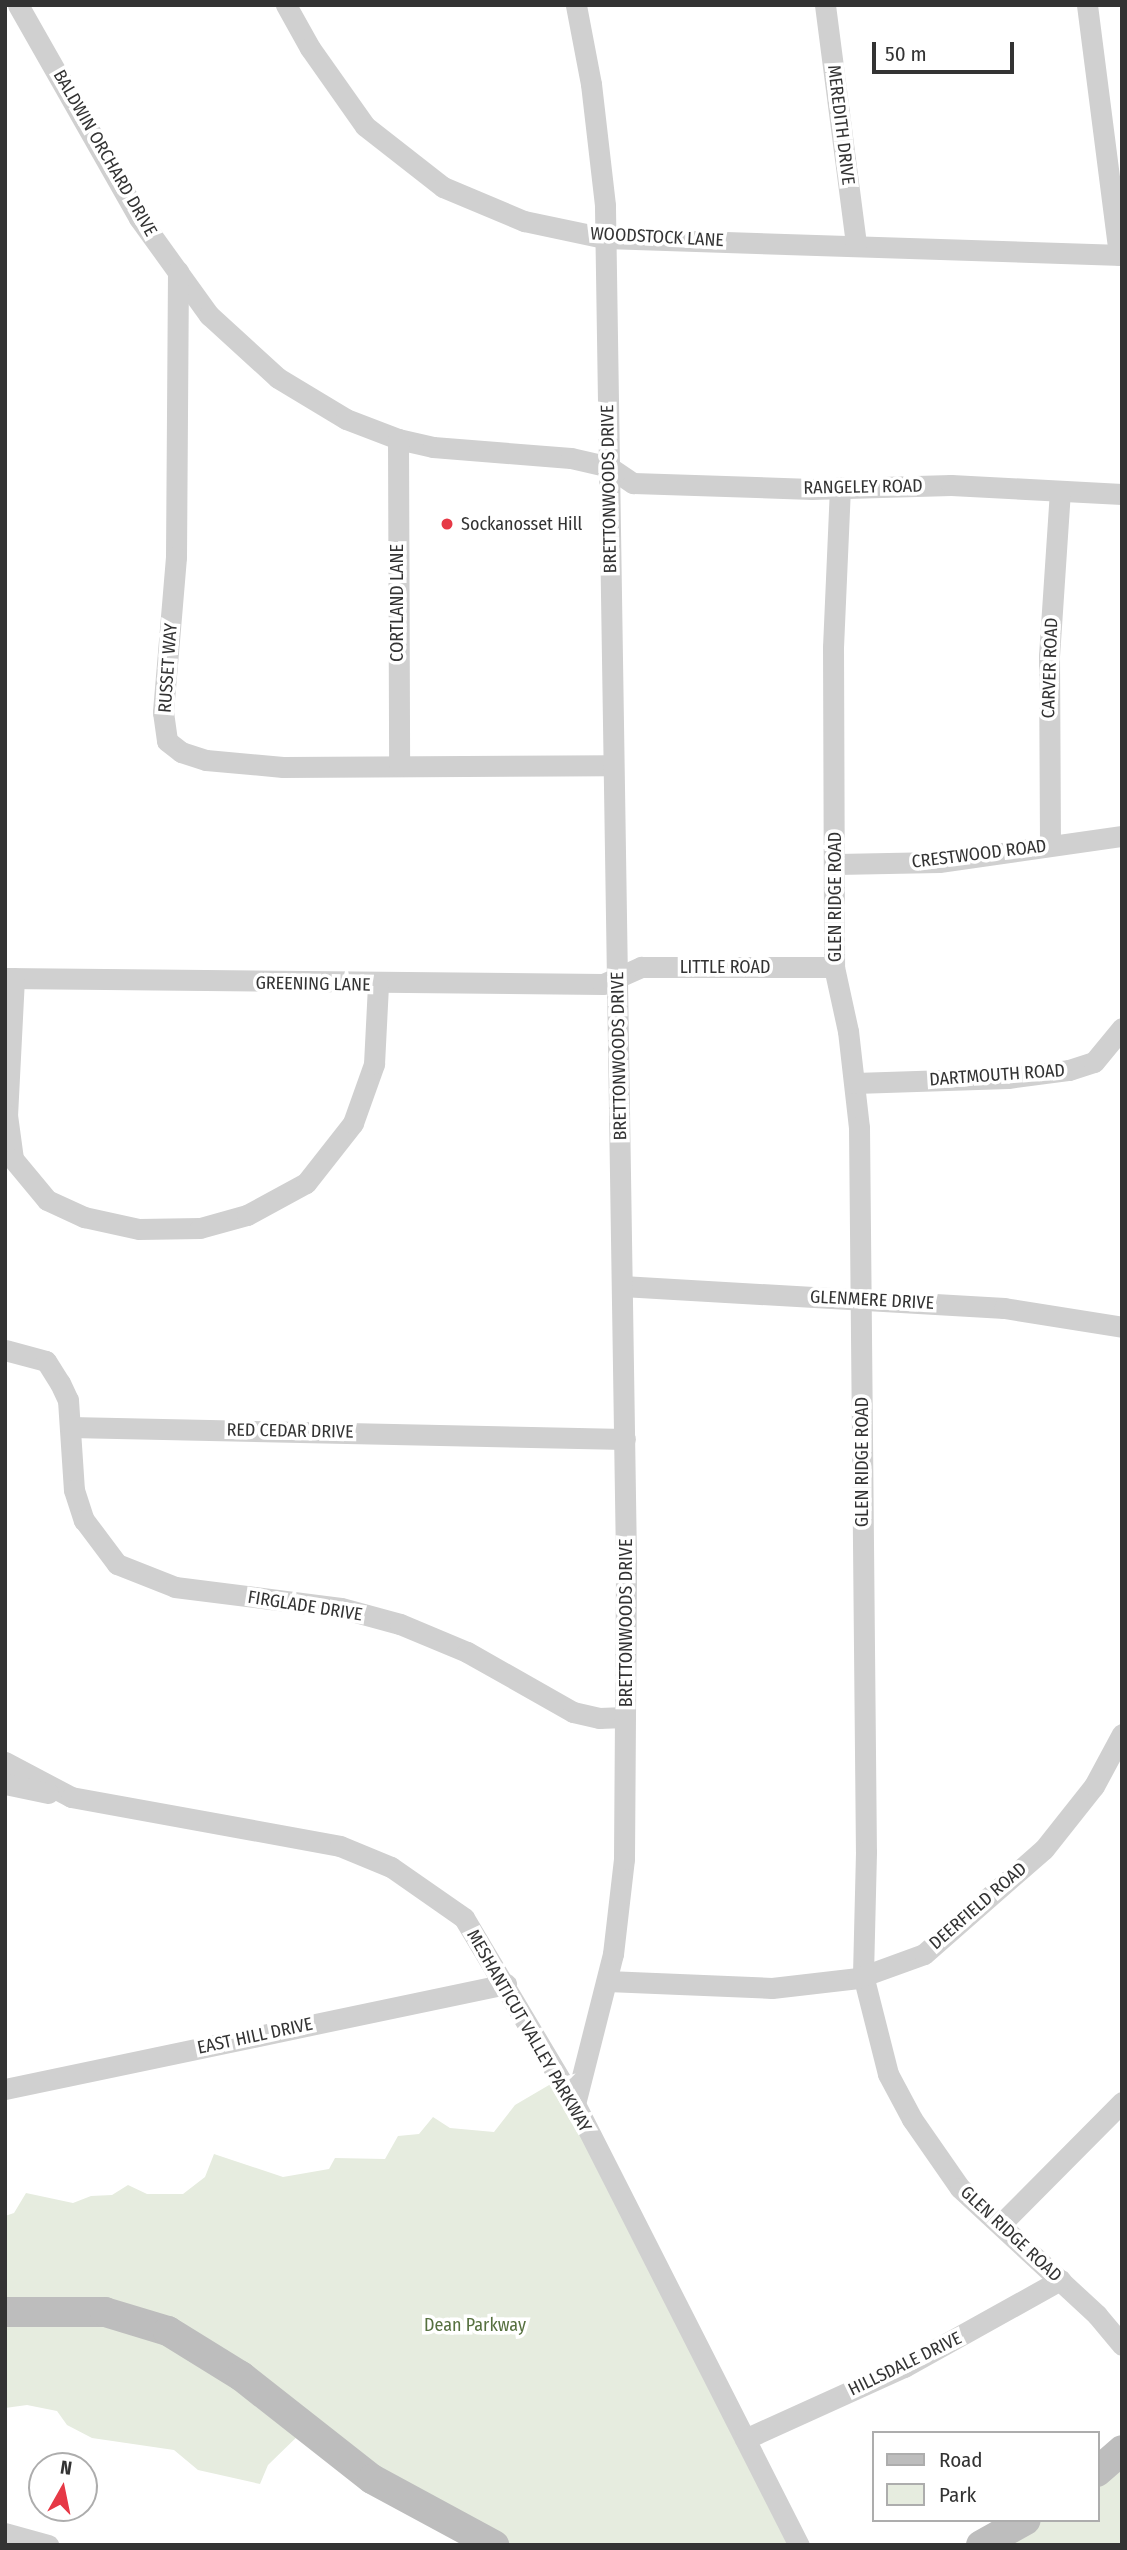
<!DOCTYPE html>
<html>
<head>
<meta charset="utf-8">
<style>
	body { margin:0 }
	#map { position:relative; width:1127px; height:2550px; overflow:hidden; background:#fff; font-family:"Fira Sans Condensed",sans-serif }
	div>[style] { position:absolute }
	.green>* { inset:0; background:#e6ecdf }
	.minor>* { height:21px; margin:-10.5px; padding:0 10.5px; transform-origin:10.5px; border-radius:10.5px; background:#d0d0d0 }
	.secondary>* { height:30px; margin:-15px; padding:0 15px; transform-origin:15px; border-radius:15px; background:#bdbdbd }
	.dots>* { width:19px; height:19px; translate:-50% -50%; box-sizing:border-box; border:4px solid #fff; border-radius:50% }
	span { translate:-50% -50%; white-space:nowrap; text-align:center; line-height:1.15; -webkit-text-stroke:7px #fff; paint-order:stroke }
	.street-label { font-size:18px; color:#333 }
	.poi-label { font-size:18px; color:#333 }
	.left { translate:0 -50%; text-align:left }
	.park-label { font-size:18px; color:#56703f }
	.frame { position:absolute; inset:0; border:7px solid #333; pointer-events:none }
	.legend { position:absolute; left:872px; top:2431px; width:228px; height:91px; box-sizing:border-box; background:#fff; border:2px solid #adadad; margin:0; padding:9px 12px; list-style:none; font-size:21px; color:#333 }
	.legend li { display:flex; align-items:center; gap:14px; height:35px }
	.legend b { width:35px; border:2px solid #adadad }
	.north { position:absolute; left:28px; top:2452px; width:70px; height:70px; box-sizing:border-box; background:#fff; border:2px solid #adadad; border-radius:50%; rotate:9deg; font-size:19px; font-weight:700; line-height:28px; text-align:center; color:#333 }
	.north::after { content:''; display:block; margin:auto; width:24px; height:32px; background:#e63946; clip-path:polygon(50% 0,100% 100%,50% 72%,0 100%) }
	.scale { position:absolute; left:872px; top:42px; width:142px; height:32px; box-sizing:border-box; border:4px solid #333; border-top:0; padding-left:9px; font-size:21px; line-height:24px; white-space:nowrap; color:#333; -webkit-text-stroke:5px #fff; paint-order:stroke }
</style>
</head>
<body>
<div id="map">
	<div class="green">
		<i style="clip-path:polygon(561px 2078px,800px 2545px,498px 2545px,305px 2429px,268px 2465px,260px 2484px,198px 2470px,174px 2450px,92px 2438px,67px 2425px,57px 2411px,27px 2405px,5px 2408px,5px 2216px,14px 2213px,26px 2193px,73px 2203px,91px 2196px,112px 2195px,128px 2185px,147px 2194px,183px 2194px,205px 2177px,214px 2154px,283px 2177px,329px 2169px,335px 2158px,385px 2159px,398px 2136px,419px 2134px,433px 2117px,450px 2128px,494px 2132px,515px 2105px)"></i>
		<i style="clip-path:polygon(1122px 2450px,1122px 2545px,979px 2545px,1024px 2520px,1097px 2520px,1097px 2472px)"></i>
	</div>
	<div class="minor">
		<i style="left:18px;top:5px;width:245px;rotate:60.4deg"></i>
		<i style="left:139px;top:218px;width:120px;rotate:54.2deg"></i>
		<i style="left:209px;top:315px;width:93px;rotate:42.4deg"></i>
		<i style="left:278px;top:378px;width:79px;rotate:31.1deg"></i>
		<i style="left:346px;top:419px;width:56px;rotate:21deg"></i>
		<i style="left:398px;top:439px;width:36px;rotate:13deg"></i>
		<i style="left:433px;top:447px;width:138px;rotate:4.6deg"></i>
		<i style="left:571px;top:458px;width:39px;rotate:13deg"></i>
		<i style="left:609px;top:467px;width:29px;rotate:34deg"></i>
		<i style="left:633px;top:483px;width:179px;rotate:1.9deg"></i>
		<i style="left:812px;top:489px;width:139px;rotate:-1.6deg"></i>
		<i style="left:951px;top:485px;width:171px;rotate:3deg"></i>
		<i style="left:286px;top:5px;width:49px;rotate:60.8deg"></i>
		<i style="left:310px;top:48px;width:95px;rotate:54.8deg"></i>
		<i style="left:365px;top:126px;width:99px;rotate:38deg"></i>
		<i style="left:443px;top:187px;width:88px;rotate:22.8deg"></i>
		<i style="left:524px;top:221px;width:83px;rotate:11.9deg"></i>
		<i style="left:605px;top:238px;width:517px;rotate:1.88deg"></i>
		<i style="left:825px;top:5px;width:242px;rotate:82.6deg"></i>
		<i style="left:1087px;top:5px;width:252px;rotate:82.7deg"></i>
		<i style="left:178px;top:271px;width:286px;rotate:90.4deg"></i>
		<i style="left:176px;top:557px;width:156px;rotate:94.8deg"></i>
		<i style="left:163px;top:712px;width:29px;rotate:82deg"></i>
		<i style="left:167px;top:741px;width:18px;rotate:38deg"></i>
		<i style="left:181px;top:752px;width:26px;rotate:18deg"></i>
		<i style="left:206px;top:760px;width:77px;rotate:5.2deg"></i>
		<i style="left:283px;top:767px;width:328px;rotate:-0.3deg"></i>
		<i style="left:398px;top:439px;width:327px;rotate:89.8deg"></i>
		<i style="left:840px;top:487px;width:160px;rotate:92.5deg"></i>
		<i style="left:833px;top:647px;width:320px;rotate:89.8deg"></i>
		<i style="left:834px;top:967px;width:66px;rotate:77.7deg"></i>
		<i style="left:848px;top:1031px;width:97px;rotate:83.5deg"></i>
		<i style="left:859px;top:1127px;width:725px;rotate:89.45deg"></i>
		<i style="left:866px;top:1852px;width:123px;rotate:91.4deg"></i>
		<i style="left:863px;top:1975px;width:102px;rotate:75.8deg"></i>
		<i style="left:888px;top:2074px;width:51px;rotate:61.9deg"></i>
		<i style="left:912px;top:2119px;width:84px;rotate:55.2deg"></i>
		<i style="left:960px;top:2188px;width:187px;rotate:42.8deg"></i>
		<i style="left:1097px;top:2315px;width:39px;rotate:50deg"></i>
		<i style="left:1050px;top:845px;width:189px;rotate:-90.3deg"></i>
		<i style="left:1049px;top:656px;width:164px;rotate:-86.2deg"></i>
		<i style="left:837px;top:864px;width:102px;rotate:-1.1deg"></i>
		<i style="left:939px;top:862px;width:185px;rotate:-8.1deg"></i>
		<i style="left:5px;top:978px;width:598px;rotate:0.57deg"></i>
		<i style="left:603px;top:984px;width:42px;rotate:-24.1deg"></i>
		<i style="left:641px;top:967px;width:193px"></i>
		<i style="left:14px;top:978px;width:137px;rotate:92.9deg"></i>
		<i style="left:7px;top:1115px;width:44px;rotate:82.2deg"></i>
		<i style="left:13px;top:1159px;width:53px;rotate:50.3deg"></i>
		<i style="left:47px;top:1200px;width:41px;rotate:24.7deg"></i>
		<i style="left:84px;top:1217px;width:56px;rotate:12.3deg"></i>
		<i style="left:139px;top:1229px;width:61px;rotate:-0.9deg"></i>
		<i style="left:200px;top:1228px;width:49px;rotate:-15.5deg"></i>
		<i style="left:247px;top:1215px;width:67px;rotate:-28.5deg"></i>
		<i style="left:306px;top:1183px;width:76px;rotate:-51.9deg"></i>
		<i style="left:353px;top:1123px;width:63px;rotate:-70.4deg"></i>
		<i style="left:374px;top:1064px;width:79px;rotate:-87.1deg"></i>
		<i style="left:855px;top:1083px;width:153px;rotate:-1.9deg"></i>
		<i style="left:1008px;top:1078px;width:62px;rotate:-7.5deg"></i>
		<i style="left:1069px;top:1070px;width:26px;rotate:-18deg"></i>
		<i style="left:1094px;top:1062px;width:44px;rotate:-50.5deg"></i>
		<i style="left:622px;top:1286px;width:383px;rotate:3.3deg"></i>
		<i style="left:1004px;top:1308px;width:120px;rotate:9.1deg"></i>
		<i style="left:5px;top:1350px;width:42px;rotate:15deg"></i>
		<i style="left:46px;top:1361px;width:26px;rotate:58deg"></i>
		<i style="left:60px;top:1383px;width:19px;rotate:65deg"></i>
		<i style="left:68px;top:1400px;width:90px;rotate:86.2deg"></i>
		<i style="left:74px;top:1490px;width:32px;rotate:72deg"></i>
		<i style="left:84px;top:1520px;width:55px;rotate:53.1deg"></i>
		<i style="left:117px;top:1564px;width:62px;rotate:21.6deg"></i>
		<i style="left:175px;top:1587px;width:167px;rotate:7.2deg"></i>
		<i style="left:341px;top:1608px;width:61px;rotate:15.2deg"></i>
		<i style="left:400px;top:1624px;width:73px;rotate:22.7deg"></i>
		<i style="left:467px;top:1652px;width:122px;rotate:29.5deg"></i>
		<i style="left:573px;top:1712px;width:27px;rotate:13deg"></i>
		<i style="left:599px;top:1718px;width:26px;rotate:-2deg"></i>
		<i style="left:70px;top:1427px;width:555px;rotate:1.24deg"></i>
		<i style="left:5px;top:1762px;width:75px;rotate:27.9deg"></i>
		<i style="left:71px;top:1797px;width:273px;rotate:10.3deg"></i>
		<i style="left:340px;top:1846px;width:55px;rotate:22.4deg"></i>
		<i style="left:391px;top:1867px;width:89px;rotate:34.9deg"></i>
		<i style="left:464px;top:1918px;width:217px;rotate:59.2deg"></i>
		<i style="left:575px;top:2104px;width:495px;rotate:63.1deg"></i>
		<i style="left:5px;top:1784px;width:44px;rotate:11.8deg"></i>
		<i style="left:607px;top:1981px;width:165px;rotate:2.4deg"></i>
		<i style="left:772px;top:1988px;width:87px;rotate:-6.6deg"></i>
		<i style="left:858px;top:1978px;width:70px;rotate:-20deg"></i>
		<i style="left:924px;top:1954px;width:159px;rotate:-41.2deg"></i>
		<i style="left:1044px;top:1849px;width:80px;rotate:-51.6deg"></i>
		<i style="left:1094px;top:1786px;width:59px;rotate:-61.7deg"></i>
		<i style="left:5px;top:2089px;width:512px;rotate:-11.84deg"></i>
		<i style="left:575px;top:2104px;width:155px;rotate:-75.8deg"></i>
		<i style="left:613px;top:1954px;width:96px;rotate:-83.4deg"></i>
		<i style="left:624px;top:1859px;width:299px;rotate:-89.6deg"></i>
		<i style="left:626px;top:1560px;width:1355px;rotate:-90.89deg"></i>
		<i style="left:605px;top:205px;width:122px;rotate:-96.6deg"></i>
		<i style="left:591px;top:84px;width:80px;rotate:-100.8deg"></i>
		<i style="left:1001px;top:2224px;width:172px;rotate:-45.2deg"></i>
		<i style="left:745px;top:2439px;width:175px;rotate:-24.4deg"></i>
		<i style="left:904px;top:2367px;width:179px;rotate:-29.1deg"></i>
		<i style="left:5px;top:2533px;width:45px;rotate:15.6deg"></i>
	</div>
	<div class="secondary">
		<i style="left:5px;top:2312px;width:100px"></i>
		<i style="left:105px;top:2312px;width:66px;rotate:16.8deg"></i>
		<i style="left:168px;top:2331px;width:86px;rotate:31.7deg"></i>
		<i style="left:241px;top:2376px;width:167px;rotate:38.2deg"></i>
		<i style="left:372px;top:2479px;width:139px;rotate:28.4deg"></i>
		<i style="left:1097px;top:2472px;width:33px;rotate:-41deg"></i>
		<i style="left:981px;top:2545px;width:51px;rotate:-29.1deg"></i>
	</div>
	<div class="dots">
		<i style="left:447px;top:524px;background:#e63946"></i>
	</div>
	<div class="street-label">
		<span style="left:841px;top:125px;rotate:83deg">MEREDITH DRIVE</span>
		<span style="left:105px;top:153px;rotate:60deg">BALDWIN ORCHARD DRIVE</span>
		<span style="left:657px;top:237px;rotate:3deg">WOODSTOCK LANE</span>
		<span style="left:863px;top:487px;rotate:-1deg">RANGELEY ROAD</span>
		<span style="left:609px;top:489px;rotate:-91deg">BRETTONWOODS DRIVE</span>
		<span style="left:397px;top:603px;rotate:-90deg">CORTLAND LANE</span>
		<span style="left:168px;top:668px;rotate:-86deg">RUSSET WAY</span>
		<span style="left:1050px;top:668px;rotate:-88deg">CARVER ROAD</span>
		<span style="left:979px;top:854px;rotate:-7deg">CRESTWOOD ROAD</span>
		<span style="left:835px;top:897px;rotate:-90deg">GLEN RIDGE ROAD</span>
		<span style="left:725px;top:967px">LITTLE ROAD</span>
		<span style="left:313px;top:984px;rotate:1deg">GREENING LANE</span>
		<span style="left:619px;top:1056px;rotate:-91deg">BRETTONWOODS DRIVE</span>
		<span style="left:997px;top:1075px;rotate:-4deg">DARTMOUTH ROAD</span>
		<span style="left:872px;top:1300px;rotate:3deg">GLENMERE DRIVE</span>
		<span style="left:290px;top:1431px;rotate:1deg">RED CEDAR DRIVE</span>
		<span style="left:862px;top:1462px;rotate:-90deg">GLEN RIDGE ROAD</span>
		<span style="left:305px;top:1606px;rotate:9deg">FIRGLADE DRIVE</span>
		<span style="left:626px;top:1623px;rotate:-90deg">BRETTONWOODS DRIVE</span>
		<span style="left:978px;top:1906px;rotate:-41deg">DEERFIELD ROAD</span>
		<span style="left:529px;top:2031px;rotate:60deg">MESHANTICUT VALLEY PARKWAY</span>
		<span style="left:255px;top:2036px;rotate:-12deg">EAST HILL DRIVE</span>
		<span style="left:1011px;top:2234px;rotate:43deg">GLEN RIDGE ROAD</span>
		<span style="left:905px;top:2364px;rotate:-26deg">HILLSDALE DRIVE</span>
	</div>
	<div class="poi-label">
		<span class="left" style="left:461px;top:524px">Sockanosset Hill</span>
	</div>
	<div class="park-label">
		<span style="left:475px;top:2325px">Dean Parkway</span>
	</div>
	<div class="frame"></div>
	<ul class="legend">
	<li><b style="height:9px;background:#bdbdbd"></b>Road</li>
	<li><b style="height:19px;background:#e6ecdf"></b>Park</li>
	</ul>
	<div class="north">N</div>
	<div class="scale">50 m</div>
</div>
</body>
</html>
